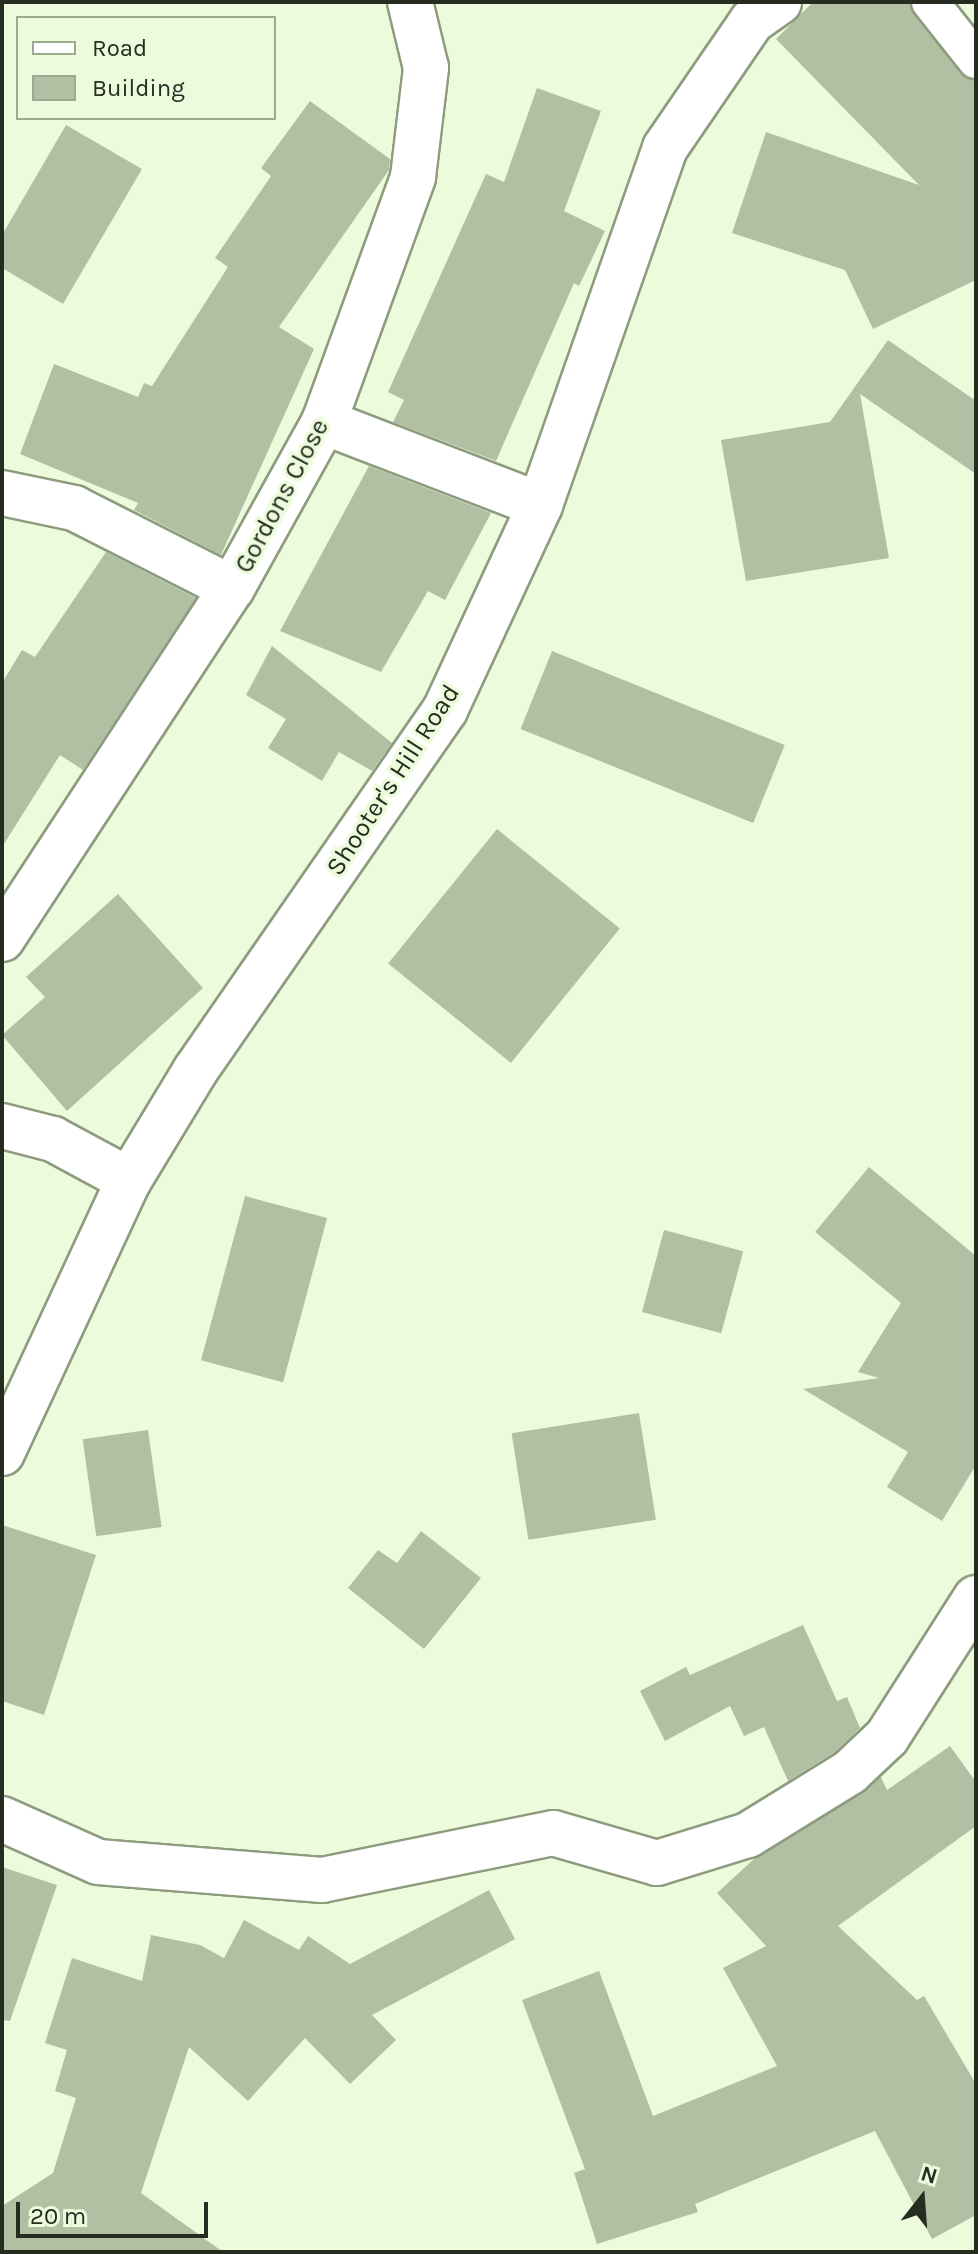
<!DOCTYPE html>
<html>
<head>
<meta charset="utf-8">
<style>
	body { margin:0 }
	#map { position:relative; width:978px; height:2254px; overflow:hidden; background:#ecfbdc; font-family:Karla,sans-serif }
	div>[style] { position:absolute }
	.building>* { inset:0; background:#b1c0a3; transform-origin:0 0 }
	.roads { filter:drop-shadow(2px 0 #8d9b7f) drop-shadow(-2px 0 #8d9b7f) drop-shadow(0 2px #8d9b7f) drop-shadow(0 -2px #8d9b7f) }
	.service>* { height:36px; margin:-18px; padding:0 18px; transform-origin:18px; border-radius:18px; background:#fff }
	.minor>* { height:44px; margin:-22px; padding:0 22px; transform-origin:22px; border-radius:22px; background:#fff }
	span { translate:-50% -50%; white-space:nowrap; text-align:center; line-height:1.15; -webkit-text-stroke:7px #ecfbdc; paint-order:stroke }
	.street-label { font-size:26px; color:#262c20 }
	.frame { position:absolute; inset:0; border:4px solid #262c20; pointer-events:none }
	.legend { position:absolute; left:16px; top:16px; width:260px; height:104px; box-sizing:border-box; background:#ecfbdc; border:2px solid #9da891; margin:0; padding:10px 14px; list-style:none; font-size:24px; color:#262c20 }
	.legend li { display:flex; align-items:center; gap:16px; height:40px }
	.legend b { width:40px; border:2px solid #9da891 }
	.north { position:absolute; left:882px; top:2158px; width:80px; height:80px; -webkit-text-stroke:6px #ecfbdc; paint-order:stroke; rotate:17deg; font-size:22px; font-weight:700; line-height:32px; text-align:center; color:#262c20 }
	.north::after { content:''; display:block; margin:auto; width:28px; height:36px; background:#262c20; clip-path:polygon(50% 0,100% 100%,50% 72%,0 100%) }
	.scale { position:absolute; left:16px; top:2202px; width:192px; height:36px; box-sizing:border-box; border:4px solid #262c20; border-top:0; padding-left:10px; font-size:24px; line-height:28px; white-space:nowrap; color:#262c20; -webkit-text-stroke:6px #ecfbdc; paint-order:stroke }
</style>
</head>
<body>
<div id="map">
	<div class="building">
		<i style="clip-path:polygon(813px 2px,909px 2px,914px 15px,960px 73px,976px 81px,976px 280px,873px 329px,845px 270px,732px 233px,766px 132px,919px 185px,776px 39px)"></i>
		<i style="clip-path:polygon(537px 88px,601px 111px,564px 211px,605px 231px,579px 286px,574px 283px,496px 461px,393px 422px,404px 400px,388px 392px,486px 174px,504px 182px)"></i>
		<i style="clip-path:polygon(310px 101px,390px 159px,389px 170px,279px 327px,314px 349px,221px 555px,134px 510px,138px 503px,20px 454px,54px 364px,138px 397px,144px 383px,152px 386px,228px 267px,215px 258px,271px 176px,261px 168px)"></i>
		<i style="clip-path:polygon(66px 125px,142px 169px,63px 304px,2px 268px,2px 235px)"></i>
		<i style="clip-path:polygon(888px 340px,976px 401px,976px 474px,860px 394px,889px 558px,746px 581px,721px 440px,830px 422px)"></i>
		<i style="clip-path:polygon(369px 466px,491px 513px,445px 600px,428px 591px,381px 672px,280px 631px)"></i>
		<i style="clip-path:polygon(106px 552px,196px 598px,83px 770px,60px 755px,2px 847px,2px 683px,22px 650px,35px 657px)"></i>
		<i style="clip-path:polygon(272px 646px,392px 743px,372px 771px,339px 752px,322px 781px,268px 748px,286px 719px,246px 695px)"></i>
		<i style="left:552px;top:651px;width:251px;height:84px;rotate:22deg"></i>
		<i style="left:497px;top:829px;width:158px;height:173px;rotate:39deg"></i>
		<i style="clip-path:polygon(118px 894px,203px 988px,67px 1111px,2px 1035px,45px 997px,26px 977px)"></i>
		<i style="clip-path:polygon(869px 1167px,976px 1256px,976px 1465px,942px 1521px,887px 1487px,908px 1452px,803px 1389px,879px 1378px,858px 1372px,901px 1303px,815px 1232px)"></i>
		<i style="left:245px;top:1196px;width:85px;height:170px;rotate:15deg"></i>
		<i style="left:664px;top:1230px;width:82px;height:85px;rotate:15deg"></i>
		<i style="left:639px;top:1413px;width:108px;height:129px;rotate:81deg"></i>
		<i style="left:148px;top:1430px;width:98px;height:66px;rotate:82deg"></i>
		<i style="clip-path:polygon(2px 1525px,96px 1555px,44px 1715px,2px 1701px)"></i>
		<i style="clip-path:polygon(421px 1531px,481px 1578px,424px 1649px,348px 1588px,378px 1550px,397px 1563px)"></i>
		<i style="clip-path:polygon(803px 1625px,837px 1701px,847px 1697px,860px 1728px,835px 1752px,788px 1781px,764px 1727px,744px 1736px,730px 1706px,665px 1741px,640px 1691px,686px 1667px,690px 1675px)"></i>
		<i style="clip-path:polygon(950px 1746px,976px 1782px,976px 1826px,838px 1926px,917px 2000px,924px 1996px,976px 2084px,976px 2215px,932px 2239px,875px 2131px,695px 2204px,698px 2212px,597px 2244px,574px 2173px,585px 2169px,522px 2000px,599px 1971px,653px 2116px,777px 2066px,723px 1968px,766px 1946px,717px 1893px,754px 1859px,881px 1777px,887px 1790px)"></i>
		<i style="clip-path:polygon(2px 1867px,57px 1885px,10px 2021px,2px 2020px)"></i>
		<i style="clip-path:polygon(489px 1890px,515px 1939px,372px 2015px,396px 2040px,350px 2084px,305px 2038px,248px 2101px,189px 2047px,141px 2193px,223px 2252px,2px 2252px,2px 2206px,53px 2173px,76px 2098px,55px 2091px,67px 2050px,45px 2043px,72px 1958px,142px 1981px,151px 1935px,200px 1945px,224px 1958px,244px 1920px,299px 1950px,308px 1936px,350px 1964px)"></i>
	</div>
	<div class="roads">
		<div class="service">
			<i style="left:930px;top:2px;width:74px;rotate:51.6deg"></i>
		</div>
		<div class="minor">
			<i style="left:324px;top:422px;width:231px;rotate:21deg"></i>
			<i style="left:2px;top:493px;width:74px;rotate:11.8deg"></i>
			<i style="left:74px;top:508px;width:177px;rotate:26.9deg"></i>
			<i style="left:2px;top:939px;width:420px;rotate:-56.8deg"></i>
			<i style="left:232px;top:588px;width:190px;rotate:-61deg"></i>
			<i style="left:324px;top:422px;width:261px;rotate:-70deg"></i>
			<i style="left:413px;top:177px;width:110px;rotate:-83.2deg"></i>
			<i style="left:426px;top:68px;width:68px;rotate:-103.6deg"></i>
			<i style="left:2px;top:1126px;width:53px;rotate:14.3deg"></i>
			<i style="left:53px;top:1139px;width:86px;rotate:28.3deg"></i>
			<i style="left:2px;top:1453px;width:301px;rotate:-65.1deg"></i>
			<i style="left:129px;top:1180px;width:127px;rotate:-58.8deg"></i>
			<i style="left:195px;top:1071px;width:439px;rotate:-55.3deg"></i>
			<i style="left:445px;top:710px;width:226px;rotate:-65.1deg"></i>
			<i style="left:540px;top:505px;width:378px;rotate:-70.7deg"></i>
			<i style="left:665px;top:148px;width:154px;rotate:-55.6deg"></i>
			<i style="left:752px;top:21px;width:33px;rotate:-35deg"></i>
			<i style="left:2px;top:1819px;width:105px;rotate:24.1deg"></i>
			<i style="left:98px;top:1862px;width:225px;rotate:4.6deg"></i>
			<i style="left:322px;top:1880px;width:236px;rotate:-11.5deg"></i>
			<i style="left:553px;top:1833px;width:108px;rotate:16.1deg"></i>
			<i style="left:657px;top:1863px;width:95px;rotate:-17.1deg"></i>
			<i style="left:748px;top:1835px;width:120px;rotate:-31.7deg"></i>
			<i style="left:850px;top:1772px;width:51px;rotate:-43.4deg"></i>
			<i style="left:887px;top:1737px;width:165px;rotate:-57.4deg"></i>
		</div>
	</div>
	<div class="street-label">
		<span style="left:282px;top:496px;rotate:-62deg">Gordons Close</span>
		<span style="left:393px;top:780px;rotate:-57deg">Shooter's Hill Road</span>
	</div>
	<div class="frame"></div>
	<ul class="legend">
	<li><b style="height:10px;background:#fff"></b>Road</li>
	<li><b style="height:22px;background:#b1c0a3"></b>Building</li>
	</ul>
	<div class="north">N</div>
	<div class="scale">20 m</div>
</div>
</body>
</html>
